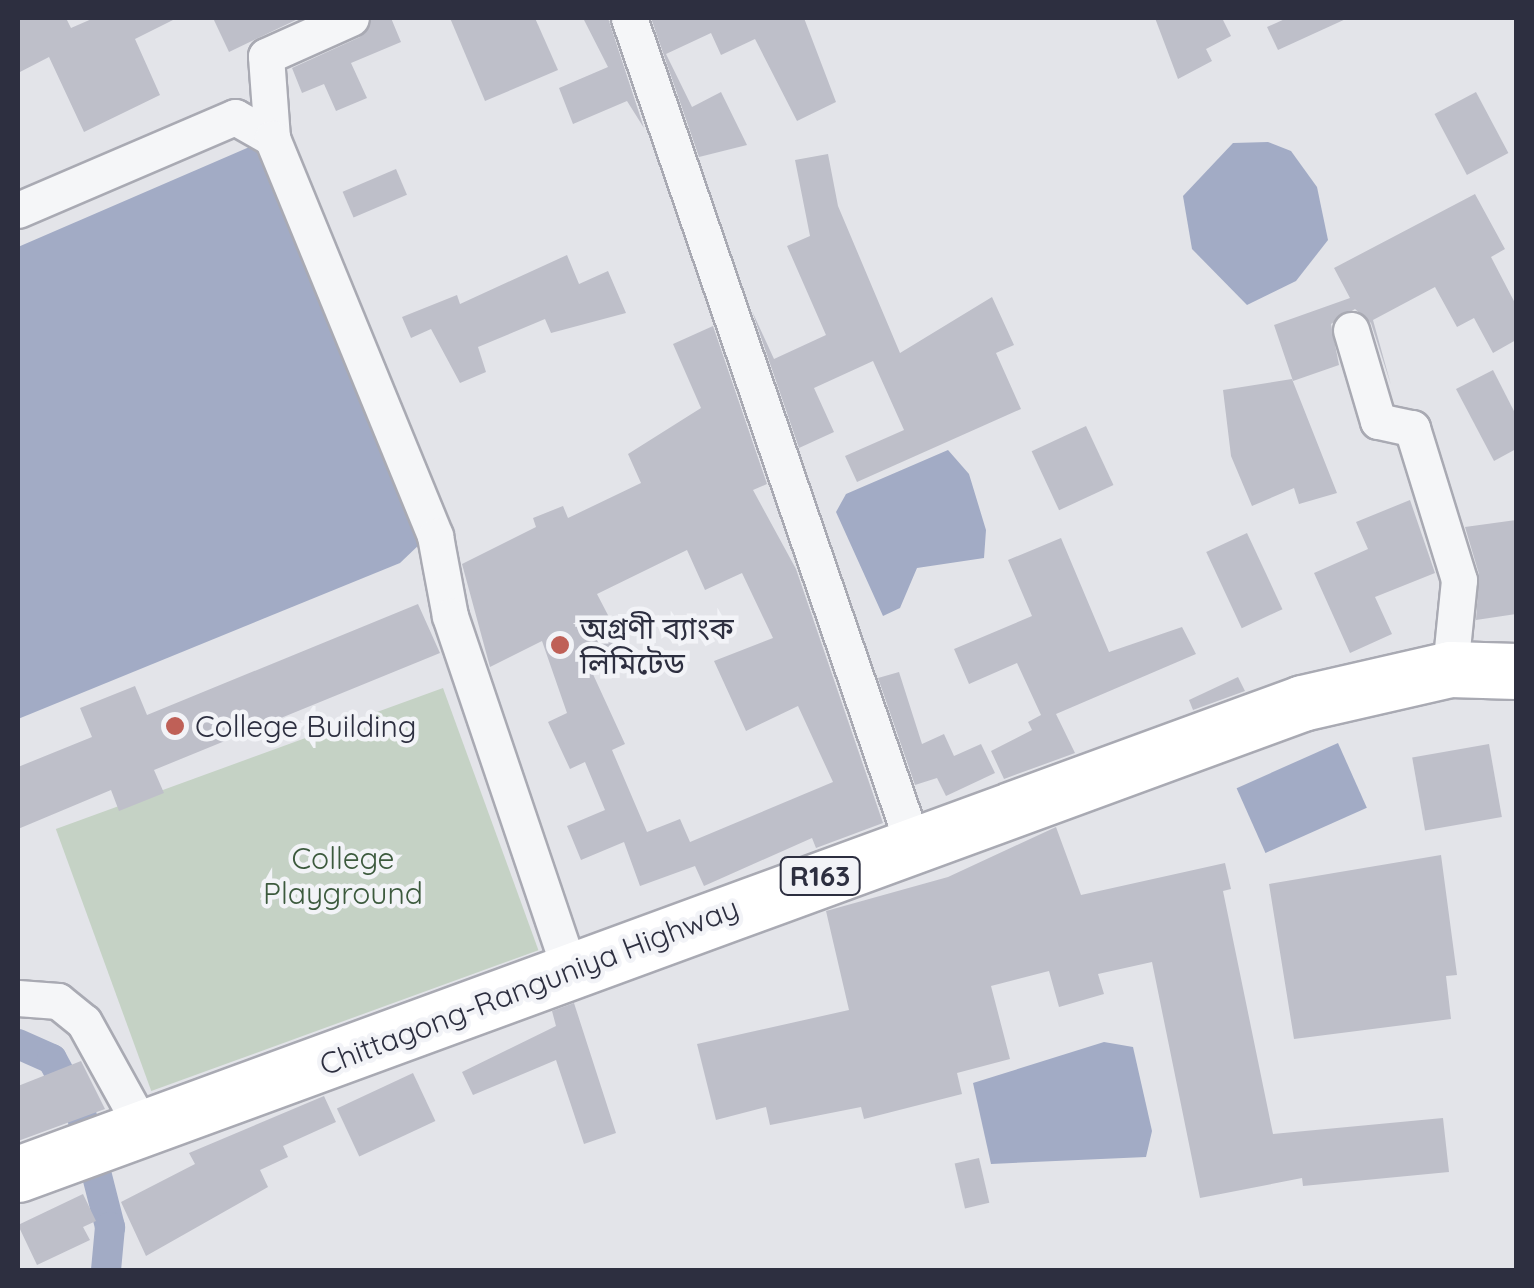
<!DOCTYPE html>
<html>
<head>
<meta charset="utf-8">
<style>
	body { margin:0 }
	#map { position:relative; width:1534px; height:1288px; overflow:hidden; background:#e3e4e9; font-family:Quicksand,"Noto Sans Bengali",sans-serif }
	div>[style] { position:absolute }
	.green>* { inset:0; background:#c5d2c5; transform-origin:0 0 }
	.water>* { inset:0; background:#a2abc5; transform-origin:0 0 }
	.canal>* { height:30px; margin:-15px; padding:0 15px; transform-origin:15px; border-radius:15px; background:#a2abc5 }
	.building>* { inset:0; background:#bebfc9; transform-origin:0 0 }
	.roads { filter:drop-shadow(2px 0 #a9aab3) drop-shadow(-2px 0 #a9aab3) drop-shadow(0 2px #a9aab3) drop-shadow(0 -2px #a9aab3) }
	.minor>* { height:35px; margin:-17.5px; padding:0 17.5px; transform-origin:17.5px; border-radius:17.5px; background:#f5f6f8 }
	.primary>* { height:55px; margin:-27.5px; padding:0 27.5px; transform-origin:27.5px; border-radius:27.5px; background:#fff }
	.dots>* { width:28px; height:28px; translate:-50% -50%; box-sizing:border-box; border:5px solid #f2f3f7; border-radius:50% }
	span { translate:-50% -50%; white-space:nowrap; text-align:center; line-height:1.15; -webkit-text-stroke:9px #f2f3f7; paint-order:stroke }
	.shield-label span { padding:2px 8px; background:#f2f3f7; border:2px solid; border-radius:8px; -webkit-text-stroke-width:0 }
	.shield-label { font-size:28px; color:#2d2f40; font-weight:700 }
	.poi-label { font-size:30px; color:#2d2f40 }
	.left { translate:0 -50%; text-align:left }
	.park-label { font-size:30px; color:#3c5a3d }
	.street-label { font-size:30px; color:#2d2f40 }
	.frame { position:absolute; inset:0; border:20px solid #2d2f40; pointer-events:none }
</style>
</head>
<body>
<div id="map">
	<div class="green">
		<i style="left:443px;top:688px;width:279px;height:412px;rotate:70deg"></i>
	</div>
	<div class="water">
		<i style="clip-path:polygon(1268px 142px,1291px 151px,1317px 187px,1328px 240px,1296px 281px,1247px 305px,1192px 249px,1183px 196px,1233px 143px)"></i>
		<i style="clip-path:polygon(254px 145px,422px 542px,400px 563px,18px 719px,18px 247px)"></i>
		<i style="clip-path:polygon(948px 450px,969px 474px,986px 530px,984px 558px,917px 568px,900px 608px,883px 616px,836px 512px,846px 494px)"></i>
		<i style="left:1338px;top:743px;width:71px;height:111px;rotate:66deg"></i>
		<i style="clip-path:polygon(1104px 1042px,1133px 1047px,1152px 1131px,1146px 1157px,991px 1164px,973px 1083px)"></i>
	</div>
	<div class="canal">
		<i style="left:18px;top:1044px;width:37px;rotate:24deg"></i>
		<i style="left:52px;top:1059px;width:61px;rotate:61.8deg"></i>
		<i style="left:81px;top:1113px;width:118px;rotate:75.7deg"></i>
		<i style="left:110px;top:1227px;width:43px;rotate:95.3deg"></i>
	</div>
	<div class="building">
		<i style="clip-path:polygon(18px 18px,66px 18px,71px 28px,94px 18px,177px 18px,135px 39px,160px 95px,84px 132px,49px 57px,18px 73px)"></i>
		<i style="clip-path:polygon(213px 18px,300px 18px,229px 52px)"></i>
		<i style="clip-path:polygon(372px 18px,391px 18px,401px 42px,351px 63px,367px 98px,336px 111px,324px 84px,302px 93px,292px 68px,360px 37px)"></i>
		<i style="clip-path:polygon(450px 18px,535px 18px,558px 70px,485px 101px)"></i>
		<i style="clip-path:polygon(583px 18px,608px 18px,644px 128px,627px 101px,573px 124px,559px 88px,608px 67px)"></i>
		<i style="clip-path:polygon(651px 18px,804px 18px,836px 102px,797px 121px,755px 39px,721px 55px,711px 33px,666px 54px,692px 107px,721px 92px,747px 145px,699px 157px)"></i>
		<i style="clip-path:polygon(1155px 18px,1222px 18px,1231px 36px,1206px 49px,1212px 61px,1178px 79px)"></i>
		<i style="clip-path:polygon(1287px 18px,1348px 18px,1278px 50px,1267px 27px)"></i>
		<i style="left:1476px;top:92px;width:69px;height:47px;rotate:62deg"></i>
		<i style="clip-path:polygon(828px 154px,838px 206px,900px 353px,992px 297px,1014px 345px,996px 353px,1021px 409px,857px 482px,845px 456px,904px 430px,873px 361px,814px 388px,834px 432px,799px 448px,752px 311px,774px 359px,826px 335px,787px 246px,810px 236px,795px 160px)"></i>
		<i style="left:396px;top:169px;width:28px;height:58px;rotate:67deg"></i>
		<i style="clip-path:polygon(1475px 194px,1505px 249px,1491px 257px,1516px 305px,1516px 340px,1493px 353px,1474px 318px,1457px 327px,1435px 287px,1373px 320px,1391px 385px,1371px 323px,1355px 309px,1331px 324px,1339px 365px,1293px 381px,1274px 325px,1350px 298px,1334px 268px)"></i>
		<i style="clip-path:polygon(567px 255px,579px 284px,608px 271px,626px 313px,551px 333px,545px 319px,478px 347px,486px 372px,460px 383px,431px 329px,411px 338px,402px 317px,457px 295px,460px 304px)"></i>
		<i style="clip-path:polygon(evenodd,713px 326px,767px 484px,753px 490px,796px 569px,883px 823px,816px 848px,812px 838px,704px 886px,695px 866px,640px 886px,624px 842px,581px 860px,567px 826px,605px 810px,585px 762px,570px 769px,548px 722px,567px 713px,542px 641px,490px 667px,462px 564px,536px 527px,533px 518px,563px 506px,568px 518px,641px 483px,628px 454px,701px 408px,673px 344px,713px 326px,687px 550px,705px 590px,742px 573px,773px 638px,714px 661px,746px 731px,798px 706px,833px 782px,690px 842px,680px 819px,647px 832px,612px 750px,625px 744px,586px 659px,622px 642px,597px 594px,687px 550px)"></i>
		<i style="clip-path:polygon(1493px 370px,1516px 415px,1516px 449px,1494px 461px,1456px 389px)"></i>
		<i style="clip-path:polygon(1292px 379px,1337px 493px,1299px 504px,1294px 488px,1252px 506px,1231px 456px,1223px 390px)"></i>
		<i style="left:1086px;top:426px;width:65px;height:60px;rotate:65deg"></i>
		<i style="clip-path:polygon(1410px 500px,1435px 573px,1375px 597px,1392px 634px,1350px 653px,1314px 573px,1368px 549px,1356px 522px)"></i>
		<i style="clip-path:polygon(1516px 520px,1516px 614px,1476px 620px,1479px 574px,1465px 527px)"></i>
		<i style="left:1247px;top:533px;width:84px;height:45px;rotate:65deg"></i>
		<i style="clip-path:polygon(1061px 538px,1109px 652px,1182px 627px,1196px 654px,1056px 714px,1075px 753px,1004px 779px,991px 751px,1032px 730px,1028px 722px,1041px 715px,1017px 663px,969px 684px,954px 649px,1032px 616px,1008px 560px)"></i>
		<i style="clip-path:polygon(418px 604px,440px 653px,154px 770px,164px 793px,119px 811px,111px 790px,18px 829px,18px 767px,92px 737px,80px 708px,135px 686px,147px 715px)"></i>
		<i style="clip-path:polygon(899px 672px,922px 744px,944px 734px,954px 756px,981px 744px,995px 773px,946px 796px,937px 778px,915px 785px,878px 678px)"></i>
		<i style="clip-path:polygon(1238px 677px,1245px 691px,1193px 710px,1189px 700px)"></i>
		<i style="left:1489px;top:744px;width:74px;height:78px;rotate:80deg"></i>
		<i style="clip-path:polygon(1056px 827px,1081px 895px,1225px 863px,1231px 889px,1223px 891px,1273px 1134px,1443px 1118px,1449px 1172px,1303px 1186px,1302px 1178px,1200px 1198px,1152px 962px,1098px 974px,1104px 994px,1059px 1007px,1049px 971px,991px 986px,1010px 1059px,957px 1073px,962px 1094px,864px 1119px,861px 1107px,770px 1125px,766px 1107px,716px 1120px,697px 1044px,849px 1010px,826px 911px,948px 877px)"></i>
		<i style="clip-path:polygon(1441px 855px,1457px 975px,1446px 976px,1451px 1019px,1294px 1039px,1269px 884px)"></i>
		<i style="clip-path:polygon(574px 1003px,616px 1133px,584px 1144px,556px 1060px,473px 1095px,462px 1072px,556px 1026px,552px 1011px)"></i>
		<i style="clip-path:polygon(81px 1061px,105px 1109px,18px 1141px,18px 1086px)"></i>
		<i style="left:413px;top:1073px;width:53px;height:84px;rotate:65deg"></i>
		<i style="clip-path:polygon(324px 1096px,336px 1122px,283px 1146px,288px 1157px,260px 1170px,268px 1187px,146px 1256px,121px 1202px,195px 1164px,189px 1153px)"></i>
		<i style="left:979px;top:1158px;width:46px;height:25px;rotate:77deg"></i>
		<i style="clip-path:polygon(83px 1194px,96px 1221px,83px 1227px,90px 1240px,37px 1265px,18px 1225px)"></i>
	</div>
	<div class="roads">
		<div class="minor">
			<i style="left:629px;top:18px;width:873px;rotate:71.03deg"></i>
			<i style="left:272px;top:138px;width:82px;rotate:-94.2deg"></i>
			<i style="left:266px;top:56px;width:93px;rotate:-24.1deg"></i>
			<i style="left:18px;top:210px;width:236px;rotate:-23.2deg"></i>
			<i style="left:235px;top:117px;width:43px;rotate:29.6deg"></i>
			<i style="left:272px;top:138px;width:430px;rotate:67.7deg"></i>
			<i style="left:435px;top:536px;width:81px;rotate:79.4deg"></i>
			<i style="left:450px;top:616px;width:375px;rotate:71.3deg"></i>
			<i style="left:1351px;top:330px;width:95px;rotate:73.5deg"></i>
			<i style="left:1378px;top:421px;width:35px;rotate:12deg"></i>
			<i style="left:1412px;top:428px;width:159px;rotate:72.8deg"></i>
			<i style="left:1459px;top:580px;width:89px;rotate:95.8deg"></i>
			<i style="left:18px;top:998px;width:40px;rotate:4.3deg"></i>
			<i style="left:58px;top:1001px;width:33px;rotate:39deg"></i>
			<i style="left:84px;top:1022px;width:122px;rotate:61.1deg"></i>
		</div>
		<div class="primary">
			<i style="left:18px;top:1174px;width:1368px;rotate:-20.14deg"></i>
			<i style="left:1302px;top:703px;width:152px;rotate:-12.9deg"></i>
			<i style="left:1450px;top:669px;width:66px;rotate:1.7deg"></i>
		</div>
	</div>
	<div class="dots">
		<i style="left:560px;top:645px;background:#bf6057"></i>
		<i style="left:175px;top:726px;background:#bf6057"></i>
	</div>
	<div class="shield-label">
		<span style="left:820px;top:876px">R163</span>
	</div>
	<div class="poi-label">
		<span class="left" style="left:580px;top:645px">অগ্রণী ব্যাংক<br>লিমিটেড</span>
		<span class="left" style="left:195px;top:726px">College Building</span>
	</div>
	<div class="park-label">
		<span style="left:343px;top:875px">College<br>Playground</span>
	</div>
	<div class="street-label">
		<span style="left:529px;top:986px;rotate:-21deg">Chittagong-Ranguniya Highway</span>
	</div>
	<div class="frame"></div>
</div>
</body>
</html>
